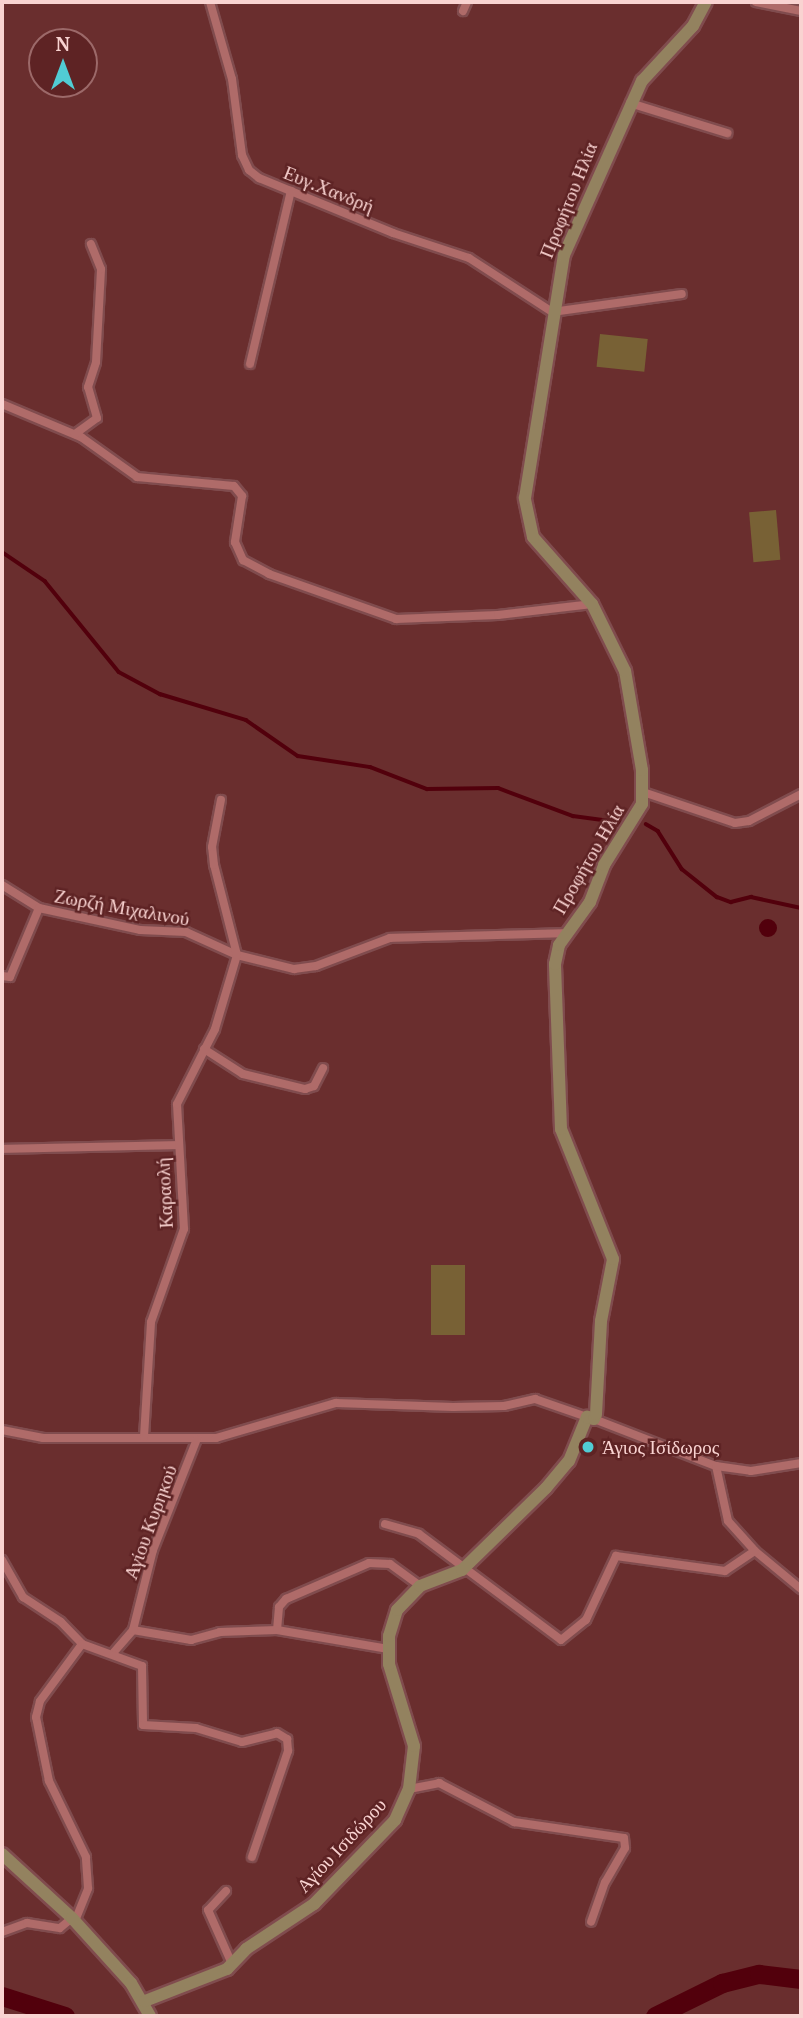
<!DOCTYPE html>
<html>
<head>
<meta charset="utf-8">
<style>
	body { margin:0 }
	#map { position:relative; width:803px; height:2018px; overflow:hidden; background:#6a2e2e; font-family:"PT Serif",serif }
	div>[style] { position:absolute }
	.green>* { inset:0; background:#786135; transform-origin:0 0 }
	.water>* { inset:0; background:#52000c }
	.round { border-radius:50% }
	.stream>* { height:3.5px; margin:-1.75px; padding:0 1.75px; transform-origin:1.75px; border-radius:1.75px; background:#52000c }
	.river>* { height:19px; margin:-9.5px; padding:0 9.5px; transform-origin:9.5px; border-radius:9.5px; background:#52000c }
	.roads { filter:drop-shadow(2px 0 #804c4e) drop-shadow(-2px 0 #804c4e) drop-shadow(0 2px #804c4e) drop-shadow(0 -2px #804c4e) }
	.street>* { height:8px; margin:-4px; padding:0 4px; transform-origin:4px; border-radius:4px; background:#af6b69 }
	.secondary>* { height:12px; margin:-6px; padding:0 6px; transform-origin:6px; border-radius:6px; background:#93825f }
	.dots>* { width:19px; height:19px; translate:-50% -50%; box-sizing:border-box; border:4px solid #5e2324; border-radius:50% }
	span { translate:-50% -50%; white-space:nowrap; text-align:center; line-height:1.15; -webkit-text-stroke:5px #5e2324; paint-order:stroke }
	.street-label { font-size:19px; color:#f9d3d1 }
	.poi-label { font-size:19px; color:#f9d3d1 }
	.left { translate:0 -50%; text-align:left }
	.frame { position:absolute; inset:0; border:4px solid #f9d3d1; pointer-events:none }
	.north { position:absolute; left:28px; top:28px; width:70px; height:70px; box-sizing:border-box; background:#5e2324; border:2px solid #9c6969; border-radius:50%; rotate:0deg; font-size:19px; font-weight:700; line-height:28px; text-align:center; color:#f9d3d1 }
	.north::after { content:''; display:block; margin:auto; width:24px; height:32px; background:#51ccd4; clip-path:polygon(50% 0,100% 100%,50% 72%,0 100%) }
</style>
</head>
<body>
<div id="map">
	<div class="green">
		<i style="left:600px;top:334px;width:48px;height:33px;rotate:6deg"></i>
		<i style="left:776px;top:510px;width:50px;height:27px;rotate:85deg"></i>
		<i style="left:431px;top:1265px;width:34px;height:70px"></i>
	</div>
	<div class="water">
		<i class="round" style="left:759px;top:919px;width:18px;height:18px"></i>
	</div>
	<div class="stream">
		<i style="left:2px;top:552px;width:52px;rotate:34deg"></i>
		<i style="left:45px;top:581px;width:117px;rotate:50.9deg"></i>
		<i style="left:119px;top:672px;width:47px;rotate:28.2deg"></i>
		<i style="left:160px;top:694px;width:90px;rotate:16.8deg"></i>
		<i style="left:246px;top:720px;width:63px;rotate:34.7deg"></i>
		<i style="left:298px;top:756px;width:73px;rotate:8.7deg"></i>
		<i style="left:370px;top:767px;width:61px;rotate:21.1deg"></i>
		<i style="left:427px;top:789px;width:71px;rotate:-0.8deg"></i>
		<i style="left:498px;top:788px;width:80px;rotate:20.5deg"></i>
		<i style="left:573px;top:816px;width:52px;rotate:7.7deg"></i>
		<i style="left:646px;top:824px;width:14px;rotate:30deg"></i>
		<i style="left:658px;top:831px;width:45px;rotate:57.7deg"></i>
		<i style="left:682px;top:869px;width:45px;rotate:38.7deg"></i>
		<i style="left:717px;top:897px;width:15px;rotate:20deg"></i>
		<i style="left:731px;top:902px;width:21px;rotate:-14deg"></i>
		<i style="left:751px;top:897px;width:51px;rotate:12.4deg"></i>
	</div>
	<div class="river">
		<i style="left:2px;top:1996px;width:66px;rotate:17.6deg"></i>
		<i style="left:655px;top:2016px;width:75px;rotate:-26.2deg"></i>
		<i style="left:722px;top:1983px;width:38px;rotate:-14deg"></i>
		<i style="left:759px;top:1974px;width:42px;rotate:6.8deg"></i>
	</div>
	<div class="roads">
		<div class="street">
			<i style="left:210px;top:2px;width:80px;rotate:74.1deg"></i>
			<i style="left:232px;top:79px;width:77px;rotate:82.5deg"></i>
			<i style="left:242px;top:155px;width:17px;rotate:65deg"></i>
			<i style="left:249px;top:170px;width:13px;rotate:39deg"></i>
			<i style="left:259px;top:178px;width:145px;rotate:22.3deg"></i>
			<i style="left:393px;top:233px;width:80px;rotate:18.2deg"></i>
			<i style="left:469px;top:258px;width:99px;rotate:33deg"></i>
			<i style="left:552px;top:312px;width:131px;rotate:-7.9deg"></i>
			<i style="left:756px;top:2px;width:46px;rotate:11.3deg"></i>
			<i style="left:463px;top:11px;width:10px;rotate:-66deg"></i>
			<i style="left:630px;top:103px;width:102px;rotate:17.2deg"></i>
			<i style="left:250px;top:364px;width:178px;rotate:-76.7deg"></i>
			<i style="left:2px;top:404px;width:86px;rotate:22.7deg"></i>
			<i style="left:81px;top:437px;width:69px;rotate:35.5deg"></i>
			<i style="left:137px;top:477px;width:97px;rotate:5.3deg"></i>
			<i style="left:234px;top:486px;width:13px;rotate:51deg"></i>
			<i style="left:242px;top:496px;width:47px;rotate:98.7deg"></i>
			<i style="left:235px;top:542px;width:20px;rotate:66deg"></i>
			<i style="left:243px;top:560px;width:30px;rotate:28deg"></i>
			<i style="left:269px;top:574px;width:135px;rotate:19.5deg"></i>
			<i style="left:396px;top:619px;width:102px;rotate:-2.2deg"></i>
			<i style="left:498px;top:615px;width:95px;rotate:-6.7deg"></i>
			<i style="left:75px;top:434px;width:27px;rotate:-36deg"></i>
			<i style="left:97px;top:418px;width:32px;rotate:-106deg"></i>
			<i style="left:88px;top:387px;width:26px;rotate:-72deg"></i>
			<i style="left:96px;top:362px;width:93px;rotate:-86.9deg"></i>
			<i style="left:101px;top:269px;width:27px;rotate:-112deg"></i>
			<i style="left:643px;top:792px;width:97px;rotate:18.6deg"></i>
			<i style="left:735px;top:823px;width:14px;rotate:-8deg"></i>
			<i style="left:749px;top:821px;width:59px;rotate:-27.4deg"></i>
			<i style="left:2px;top:885px;width:44px;rotate:31.9deg"></i>
			<i style="left:39px;top:908px;width:103px;rotate:12.3deg"></i>
			<i style="left:140px;top:930px;width:46px;rotate:2.5deg"></i>
			<i style="left:186px;top:932px;width:56px;rotate:24.3deg"></i>
			<i style="left:237px;top:955px;width:59px;rotate:13.8deg"></i>
			<i style="left:294px;top:969px;width:22px;rotate:-8deg"></i>
			<i style="left:316px;top:966px;width:79px;rotate:-20.7deg"></i>
			<i style="left:390px;top:938px;width:177px;rotate:-1.6deg"></i>
			<i style="left:2px;top:976px;width:8px;rotate:7deg"></i>
			<i style="left:10px;top:977px;width:75px;rotate:-67.2deg"></i>
			<i style="left:204px;top:1049px;width:46px;rotate:32.7deg"></i>
			<i style="left:243px;top:1074px;width:64px;rotate:13.6deg"></i>
			<i style="left:305px;top:1089px;width:9px;rotate:-18deg"></i>
			<i style="left:314px;top:1086px;width:20px;rotate:-63deg"></i>
			<i style="left:2px;top:1149px;width:175px;rotate:-1.3deg"></i>
			<i style="left:594px;top:1419px;width:131px;rotate:21.1deg"></i>
			<i style="left:716px;top:1466px;width:56px;rotate:77.7deg"></i>
			<i style="left:728px;top:1521px;width:40px;rotate:48deg"></i>
			<i style="left:755px;top:1551px;width:60px;rotate:39.6deg"></i>
			<i style="left:2px;top:1430px;width:42px;rotate:11deg"></i>
			<i style="left:43px;top:1438px;width:173px"></i>
			<i style="left:216px;top:1438px;width:125px;rotate:-16.3deg"></i>
			<i style="left:336px;top:1403px;width:117px;rotate:2deg"></i>
			<i style="left:453px;top:1407px;width:51px;rotate:-1.1deg"></i>
			<i style="left:504px;top:1406px;width:32px;rotate:-13deg"></i>
			<i style="left:535px;top:1399px;width:55px;rotate:19.1deg"></i>
			<i style="left:144px;top:1437px;width:115px;rotate:-86.5deg"></i>
			<i style="left:151px;top:1322px;width:99px;rotate:-70.5deg"></i>
			<i style="left:184px;top:1229px;width:125px;rotate:-93.2deg"></i>
			<i style="left:177px;top:1104px;width:84px;rotate:-63.1deg"></i>
			<i style="left:215px;top:1029px;width:77px;rotate:-73.4deg"></i>
			<i style="left:237px;top:955px;width:93px;rotate:-104.3deg"></i>
			<i style="left:214px;top:865px;width:18px;rotate:-96deg"></i>
			<i style="left:212px;top:847px;width:48px;rotate:-79.2deg"></i>
			<i style="left:716px;top:1466px;width:35px;rotate:8deg"></i>
			<i style="left:751px;top:1471px;width:51px;rotate:-9.1deg"></i>
			<i style="left:385px;top:1524px;width:35px;rotate:16deg"></i>
			<i style="left:419px;top:1534px;width:177px;rotate:36.7deg"></i>
			<i style="left:561px;top:1640px;width:32px;rotate:-39deg"></i>
			<i style="left:586px;top:1620px;width:71px;rotate:-64.9deg"></i>
			<i style="left:616px;top:1556px;width:110px;rotate:7.8deg"></i>
			<i style="left:725px;top:1571px;width:36px;rotate:-34deg"></i>
			<i style="left:2px;top:1560px;width:43px;rotate:60.4deg"></i>
			<i style="left:23px;top:1597px;width:45px;rotate:33.3deg"></i>
			<i style="left:61px;top:1622px;width:30px;rotate:46deg"></i>
			<i style="left:133px;top:1630px;width:59px;rotate:9.8deg"></i>
			<i style="left:191px;top:1640px;width:30px;rotate:-15deg"></i>
			<i style="left:220px;top:1632px;width:57px;rotate:-2deg"></i>
			<i style="left:277px;top:1630px;width:113px;rotate:9.7deg"></i>
			<i style="left:277px;top:1630px;width:23px;rotate:-85deg"></i>
			<i style="left:279px;top:1607px;width:11px;rotate:-49deg"></i>
			<i style="left:286px;top:1599px;width:90px;rotate:-23.4deg"></i>
			<i style="left:369px;top:1563px;width:21px;rotate:3deg"></i>
			<i style="left:390px;top:1564px;width:37px;rotate:36deg"></i>
			<i style="left:114px;top:1652px;width:29px;rotate:-49deg"></i>
			<i style="left:133px;top:1630px;width:82px;rotate:-76deg"></i>
			<i style="left:153px;top:1550px;width:119px;rotate:-68.4deg"></i>
			<i style="left:409px;top:1789px;width:31px;rotate:-11deg"></i>
			<i style="left:439px;top:1783px;width:85px;rotate:27.5deg"></i>
			<i style="left:514px;top:1822px;width:111px;rotate:8.3deg"></i>
			<i style="left:624px;top:1838px;width:10px;rotate:84deg"></i>
			<i style="left:625px;top:1848px;width:39px;rotate:120deg"></i>
			<i style="left:605px;top:1882px;width:42px;rotate:109.3deg"></i>
			<i style="left:226px;top:1891px;width:26px;rotate:133deg"></i>
			<i style="left:208px;top:1910px;width:59px;rotate:66deg"></i>
			<i style="left:75px;top:1921px;width:35px;rotate:-68deg"></i>
			<i style="left:88px;top:1888px;width:31px;rotate:-94deg"></i>
			<i style="left:86px;top:1857px;width:85px;rotate:-116deg"></i>
			<i style="left:49px;top:1781px;width:65px;rotate:-101.5deg"></i>
			<i style="left:36px;top:1717px;width:16px;rotate:-76deg"></i>
			<i style="left:40px;top:1701px;width:71px;rotate:-53.6deg"></i>
			<i style="left:82px;top:1644px;width:64px;rotate:20.1deg"></i>
			<i style="left:142px;top:1666px;width:59px;rotate:89deg"></i>
			<i style="left:143px;top:1725px;width:53px;rotate:3.2deg"></i>
			<i style="left:196px;top:1728px;width:48px;rotate:16.9deg"></i>
			<i style="left:242px;top:1742px;width:36px;rotate:-14deg"></i>
			<i style="left:277px;top:1733px;width:12px;rotate:31deg"></i>
			<i style="left:287px;top:1739px;width:12px;rotate:85deg"></i>
			<i style="left:288px;top:1751px;width:112px;rotate:108.8deg"></i>
			<i style="left:2px;top:1932px;width:27px;rotate:-20deg"></i>
			<i style="left:27px;top:1923px;width:33px;rotate:9deg"></i>
			<i style="left:60px;top:1928px;width:16px;rotate:-40deg"></i>
		</div>
		<div class="secondary">
			<i style="left:2px;top:1854px;width:95px;rotate:42.4deg"></i>
			<i style="left:72px;top:1918px;width:88px;rotate:47.8deg"></i>
			<i style="left:131px;top:1983px;width:38px;rotate:60deg"></i>
			<i style="left:145px;top:2001px;width:88px;rotate:-21.3deg"></i>
			<i style="left:227px;top:1969px;width:28px;rotate:-46deg"></i>
			<i style="left:246px;top:1949px;width:82px;rotate:-33.5deg"></i>
			<i style="left:314px;top:1904px;width:117px;rotate:-46deg"></i>
			<i style="left:395px;top:1820px;width:34px;rotate:-66deg"></i>
			<i style="left:409px;top:1789px;width:43px;rotate:-83.4deg"></i>
			<i style="left:414px;top:1746px;width:86px;rotate:-107deg"></i>
			<i style="left:389px;top:1664px;width:28px;rotate:-90deg"></i>
			<i style="left:389px;top:1636px;width:27px;rotate:-73deg"></i>
			<i style="left:397px;top:1610px;width:33px;rotate:-46deg"></i>
			<i style="left:420px;top:1586px;width:45px;rotate:-20.9deg"></i>
			<i style="left:462px;top:1570px;width:117px;rotate:-44.3deg"></i>
			<i style="left:546px;top:1488px;width:35px;rotate:-50deg"></i>
			<i style="left:569px;top:1461px;width:48px;rotate:-67.8deg"></i>
			<i style="left:587px;top:1417px;width:7px;rotate:16deg"></i>
			<i style="left:594px;top:1419px;width:5px;rotate:-68deg"></i>
			<i style="left:596px;top:1414px;width:93px;rotate:-86.9deg"></i>
			<i style="left:601px;top:1321px;width:63px;rotate:-79deg"></i>
			<i style="left:613px;top:1259px;width:140px;rotate:-111.8deg"></i>
			<i style="left:561px;top:1129px;width:165px;rotate:-92.1deg"></i>
			<i style="left:555px;top:964px;width:19px;rotate:-78deg"></i>
			<i style="left:559px;top:945px;width:53px;rotate:-54.2deg"></i>
			<i style="left:590px;top:902px;width:40px;rotate:-69deg"></i>
			<i style="left:604px;top:865px;width:72px;rotate:-58.1deg"></i>
			<i style="left:642px;top:804px;width:34px;rotate:-90deg"></i>
			<i style="left:642px;top:770px;width:100px;rotate:-99.7deg"></i>
			<i style="left:625px;top:671px;width:75px;rotate:-116.2deg"></i>
			<i style="left:592px;top:604px;width:89px;rotate:-131.4deg"></i>
			<i style="left:533px;top:537px;width:40px;rotate:-102deg"></i>
			<i style="left:525px;top:498px;width:246px;rotate:-80.9deg"></i>
			<i style="left:564px;top:255px;width:191px;rotate:-65.9deg"></i>
			<i style="left:642px;top:81px;width:75px;rotate:-47.2deg"></i>
			<i style="left:693px;top:26px;width:27px;rotate:-62deg"></i>
		</div>
	</div>
	<div class="dots">
		<i style="left:588px;top:1447px;background:#51ccd4"></i>
	</div>
	<div class="street-label">
		<span style="left:329px;top:189px;rotate:22deg">Ευγ.Χανδρή</span>
		<span style="left:568px;top:200px;rotate:-68deg">Προφήτου Ηλία</span>
		<span style="left:588px;top:859px;rotate:-60deg">Προφήτου Ηλία</span>
		<span style="left:122px;top:907px;rotate:10deg">Ζωρζή Μιχαλινού</span>
		<span style="left:164px;top:1193px;rotate:-93deg">Καραολή</span>
		<span style="left:150px;top:1522px;rotate:-70deg">Αγίου Κυρηκού</span>
		<span style="left:341px;top:1845px;rotate:-47deg">Αγίου Ισιδώρου</span>
	</div>
	<div class="poi-label">
		<span class="left" style="left:602px;top:1447px">Άγιος Ισίδωρος</span>
	</div>
	<div class="frame"></div>
	<div class="north">N</div>
</div>
</body>
</html>
